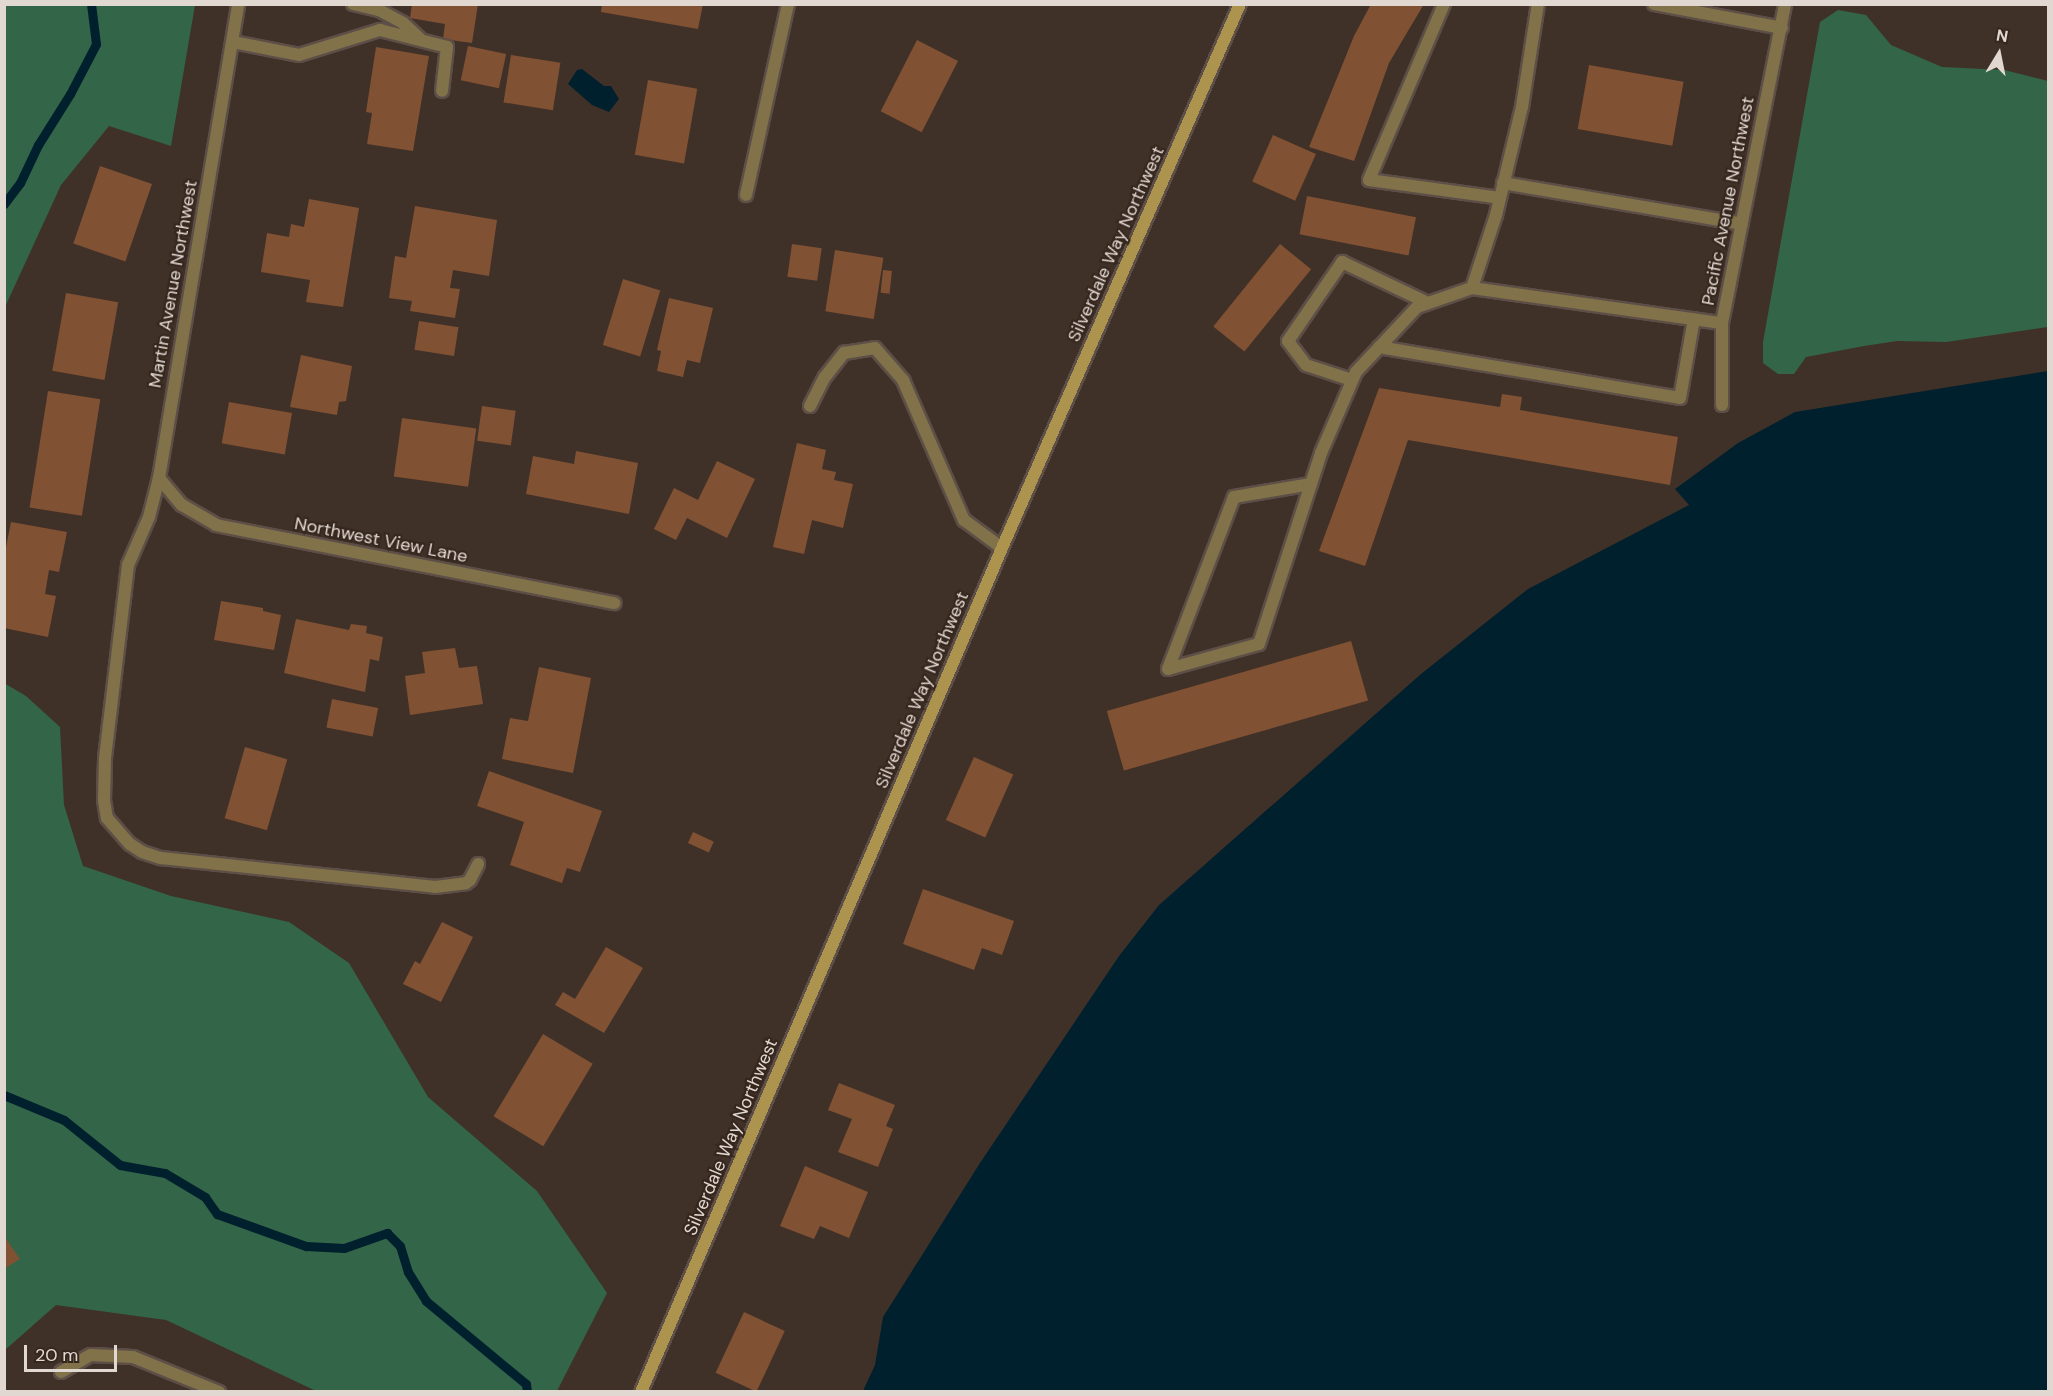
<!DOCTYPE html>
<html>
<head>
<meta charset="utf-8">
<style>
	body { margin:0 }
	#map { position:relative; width:2053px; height:1396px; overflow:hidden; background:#403128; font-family:"DM Sans",sans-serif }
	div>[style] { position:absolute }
	.green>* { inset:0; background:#336548 }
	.water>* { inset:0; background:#00202d }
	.stream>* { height:9px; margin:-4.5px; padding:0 4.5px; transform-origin:4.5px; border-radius:4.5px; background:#00202d }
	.building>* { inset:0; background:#805133; transform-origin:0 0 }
	.roads { filter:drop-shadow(2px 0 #5d4f47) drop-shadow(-2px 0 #5d4f47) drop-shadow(0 2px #5d4f47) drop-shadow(0 -2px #5d4f47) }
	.lane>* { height:12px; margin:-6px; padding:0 6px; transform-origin:6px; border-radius:6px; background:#817249 }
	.street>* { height:12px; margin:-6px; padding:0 6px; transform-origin:6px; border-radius:6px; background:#817249 }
	.secondary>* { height:12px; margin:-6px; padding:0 6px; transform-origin:6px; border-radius:6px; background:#ac944f }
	span { translate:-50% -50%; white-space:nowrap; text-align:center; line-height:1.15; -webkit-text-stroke:4.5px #36271e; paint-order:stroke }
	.street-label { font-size:18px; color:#e2d8d2 }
	.frame { position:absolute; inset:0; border:6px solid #e2d8d2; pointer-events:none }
	.north { position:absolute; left:1969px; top:24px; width:60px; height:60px; -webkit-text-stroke:4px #36271e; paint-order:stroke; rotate:10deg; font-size:16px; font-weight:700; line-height:24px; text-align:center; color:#e2d8d2 }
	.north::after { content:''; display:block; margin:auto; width:21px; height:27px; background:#e2d8d2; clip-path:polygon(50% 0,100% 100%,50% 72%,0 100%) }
	.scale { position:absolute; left:24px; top:1345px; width:93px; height:27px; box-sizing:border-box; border:3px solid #e2d8d2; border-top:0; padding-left:8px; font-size:18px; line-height:21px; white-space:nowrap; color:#e2d8d2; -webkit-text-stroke:4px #36271e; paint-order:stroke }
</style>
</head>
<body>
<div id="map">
	<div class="green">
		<i style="clip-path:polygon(5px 4px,195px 5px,171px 146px,109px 126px,61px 185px,5px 307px)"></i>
		<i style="clip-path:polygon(1838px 10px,1866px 15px,1891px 45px,1942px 67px,2004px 70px,2048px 81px,2048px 327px,1946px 342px,1897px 341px,1864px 346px,1806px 357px,1794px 374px,1778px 374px,1763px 363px,1763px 342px,1820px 22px)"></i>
		<i style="clip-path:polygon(4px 683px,26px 696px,60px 727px,64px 805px,83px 866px,171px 896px,289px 922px,349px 963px,428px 1097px,537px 1191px,607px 1293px,557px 1391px,316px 1391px,166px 1320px,56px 1305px,5px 1350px)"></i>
	</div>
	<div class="water">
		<i style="clip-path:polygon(582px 69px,604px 86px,611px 86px,619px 99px,609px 112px,592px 105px,568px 84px,577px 70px)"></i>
		<i style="clip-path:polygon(2048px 371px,2048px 1391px,863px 1391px,875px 1365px,883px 1317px,980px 1163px,1119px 956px,1159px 905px,1421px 674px,1528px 589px,1689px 505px,1675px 489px,1738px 443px,1795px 412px)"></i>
	</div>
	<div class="stream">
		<i style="left:4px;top:204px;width:26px;rotate:-53deg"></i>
		<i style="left:20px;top:183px;width:42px;rotate:-64.7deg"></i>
		<i style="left:38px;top:145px;width:60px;rotate:-57.9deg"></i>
		<i style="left:70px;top:94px;width:56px;rotate:-62.5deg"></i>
		<i style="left:96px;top:44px;width:40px;rotate:-97.1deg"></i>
		<i style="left:4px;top:1095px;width:65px;rotate:22.6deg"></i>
		<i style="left:64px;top:1120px;width:72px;rotate:38.8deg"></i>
		<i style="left:120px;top:1165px;width:46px;rotate:10.1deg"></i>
		<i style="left:165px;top:1173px;width:47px;rotate:31deg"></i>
		<i style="left:205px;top:1197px;width:21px;rotate:55deg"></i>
		<i style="left:217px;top:1214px;width:95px;rotate:19.8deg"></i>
		<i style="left:306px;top:1246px;width:38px;rotate:3deg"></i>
		<i style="left:344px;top:1248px;width:46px;rotate:-19.2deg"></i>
		<i style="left:387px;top:1233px;width:18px;rotate:45deg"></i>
		<i style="left:400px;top:1246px;width:27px;rotate:73deg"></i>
		<i style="left:408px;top:1272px;width:34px;rotate:58deg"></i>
		<i style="left:426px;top:1301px;width:130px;rotate:39.7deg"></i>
		<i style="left:526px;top:1384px;width:8px;rotate:83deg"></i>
	</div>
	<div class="building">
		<i style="clip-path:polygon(412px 4px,478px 4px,472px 43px,443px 39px,445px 24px,410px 18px)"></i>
		<i style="clip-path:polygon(602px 4px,703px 4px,698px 29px,601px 12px)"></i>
		<i style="clip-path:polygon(1371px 4px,1424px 4px,1389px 63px,1354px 161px,1309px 147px,1354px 36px)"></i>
		<i style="left:917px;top:40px;width:46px;height:80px;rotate:27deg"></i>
		<i style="left:468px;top:46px;width:39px;height:35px;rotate:12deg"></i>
		<i style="clip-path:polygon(376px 47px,429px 56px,413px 151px,367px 144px,372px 113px,366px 112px)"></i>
		<i style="left:511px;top:55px;width:50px;height:48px;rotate:9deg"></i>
		<i style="left:1589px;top:65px;width:96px;height:65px;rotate:10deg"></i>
		<i style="left:648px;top:80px;width:50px;height:76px;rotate:10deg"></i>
		<i style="left:1273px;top:135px;width:47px;height:51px;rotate:24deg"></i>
		<i style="left:100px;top:166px;width:55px;height:82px;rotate:19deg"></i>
		<i style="left:1307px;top:196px;width:111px;height:39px;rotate:11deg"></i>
		<i style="clip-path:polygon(309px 199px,359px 208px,343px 307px,306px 302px,310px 280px,261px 272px,267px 233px,289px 237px,291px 224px,304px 227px)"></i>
		<i style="clip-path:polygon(415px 206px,497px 220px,489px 276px,453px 270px,450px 288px,460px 289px,455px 318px,410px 311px,412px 301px,389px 298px,395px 256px,406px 258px)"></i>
		<i style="left:792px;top:244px;width:30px;height:33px;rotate:8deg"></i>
		<i style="left:1280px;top:244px;width:40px;height:106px;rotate:39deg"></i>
		<i style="left:835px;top:250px;width:49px;height:62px;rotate:9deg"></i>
		<i style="left:883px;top:270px;width:9px;height:23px;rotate:6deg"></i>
		<i style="left:623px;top:279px;width:39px;height:69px;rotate:17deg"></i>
		<i style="left:66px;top:293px;width:53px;height:79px;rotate:10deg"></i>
		<i style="clip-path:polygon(669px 298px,713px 308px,700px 363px,687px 360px,683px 377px,657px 371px,661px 351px,657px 350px)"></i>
		<i style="left:419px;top:321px;width:40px;height:29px;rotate:9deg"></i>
		<i style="clip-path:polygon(301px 355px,352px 366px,346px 401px,339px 402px,337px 415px,290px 407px)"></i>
		<i style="clip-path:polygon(1379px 388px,1500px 407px,1502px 394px,1522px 397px,1520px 410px,1678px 437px,1670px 485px,1408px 440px,1365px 566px,1319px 551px)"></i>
		<i style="left:48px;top:391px;width:53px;height:118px;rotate:9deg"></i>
		<i style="left:229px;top:402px;width:64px;height:42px;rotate:10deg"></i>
		<i style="left:482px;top:406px;width:34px;height:35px;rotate:8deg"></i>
		<i style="left:402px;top:418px;width:75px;height:59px;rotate:8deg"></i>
		<i style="clip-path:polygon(797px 443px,826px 450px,822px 469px,836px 472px,834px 480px,853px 484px,843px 528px,812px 520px,804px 554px,773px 547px)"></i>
		<i style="clip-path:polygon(576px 451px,638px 463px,629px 514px,526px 494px,533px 456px,574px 464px)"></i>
		<i style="clip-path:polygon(717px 461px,755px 479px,727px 538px,687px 518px,676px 540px,654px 529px,674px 488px,698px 500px)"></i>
		<i style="clip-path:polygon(11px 522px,67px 532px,59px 572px,49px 570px,45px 594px,56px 596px,48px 637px,4px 628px,4px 557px)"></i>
		<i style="clip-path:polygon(221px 601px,263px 608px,263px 611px,281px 615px,274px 650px,214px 640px)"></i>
		<i style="clip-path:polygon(296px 619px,349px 630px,351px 624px,367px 626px,366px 633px,383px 637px,379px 661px,370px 659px,365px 692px,284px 673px)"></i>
		<i style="left:1351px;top:641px;width:62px;height:254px;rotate:74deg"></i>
		<i style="clip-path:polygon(455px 648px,459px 668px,477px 666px,483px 704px,410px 715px,405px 676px,425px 673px,422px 652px)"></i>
		<i style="clip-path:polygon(539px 667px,591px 678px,573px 773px,502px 759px,510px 718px,528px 721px)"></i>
		<i style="left:332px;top:699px;width:47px;height:29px;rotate:11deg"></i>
		<i style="left:245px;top:747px;width:44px;height:74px;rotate:16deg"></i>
		<i style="left:974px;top:757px;width:43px;height:69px;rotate:24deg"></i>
		<i style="clip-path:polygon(489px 771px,602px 811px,580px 872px,567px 868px,562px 883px,510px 865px,524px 822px,477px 806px)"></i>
		<i style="left:693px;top:832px;width:23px;height:12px;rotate:25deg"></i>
		<i style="clip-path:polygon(923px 889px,1014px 921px,1002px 955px,982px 948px,974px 970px,903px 944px)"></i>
		<i style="clip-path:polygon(442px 922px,473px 937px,441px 1002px,403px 984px,415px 961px,420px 964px)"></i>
		<i style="clip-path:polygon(606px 947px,643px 968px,604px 1033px,555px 1005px,563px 992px,575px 999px)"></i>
		<i style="left:543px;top:1034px;width:58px;height:96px;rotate:31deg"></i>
		<i style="clip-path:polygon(839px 1083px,895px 1105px,886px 1126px,893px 1129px,878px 1167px,838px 1152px,852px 1119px,828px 1110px)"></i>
		<i style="clip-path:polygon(805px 1166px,868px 1192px,849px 1238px,820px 1226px,814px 1239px,780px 1226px)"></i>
		<i style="clip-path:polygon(4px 1236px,20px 1259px,4px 1269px)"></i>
		<i style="left:744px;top:1312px;width:45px;height:67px;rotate:25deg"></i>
	</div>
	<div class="roads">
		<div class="lane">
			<i style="left:353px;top:4px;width:27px;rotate:13deg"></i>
			<i style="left:379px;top:10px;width:27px;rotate:28deg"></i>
			<i style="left:403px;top:23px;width:23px;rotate:43deg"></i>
			<i style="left:1444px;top:4px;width:191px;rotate:113.1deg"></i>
			<i style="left:1369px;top:180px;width:132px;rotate:7.8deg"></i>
			<i style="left:233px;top:42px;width:67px;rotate:11.1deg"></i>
			<i style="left:299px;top:55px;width:85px;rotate:-17.2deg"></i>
			<i style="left:380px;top:30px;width:69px;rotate:14.2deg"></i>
			<i style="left:447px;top:47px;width:44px;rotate:96.5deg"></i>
			<i style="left:1503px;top:183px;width:242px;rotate:9.7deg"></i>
			<i style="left:1379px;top:347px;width:305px;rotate:9.6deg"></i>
			<i style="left:1680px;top:398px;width:80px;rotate:-80deg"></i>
			<i style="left:1352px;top:380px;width:48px;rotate:-161.9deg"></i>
			<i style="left:1306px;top:365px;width:30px;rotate:-127deg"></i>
			<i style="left:1288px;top:341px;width:96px;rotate:-55.6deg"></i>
			<i style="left:1342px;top:262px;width:95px;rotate:25.5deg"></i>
			<i style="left:810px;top:406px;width:33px;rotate:-63deg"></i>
			<i style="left:825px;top:377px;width:31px;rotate:-52deg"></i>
			<i style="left:844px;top:353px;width:31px;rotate:-9deg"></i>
			<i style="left:875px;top:348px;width:43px;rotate:48.8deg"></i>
			<i style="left:903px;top:380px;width:153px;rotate:66.5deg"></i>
			<i style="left:964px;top:520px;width:47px;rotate:36.4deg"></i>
			<i style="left:1311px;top:484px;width:78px;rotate:170.4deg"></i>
			<i style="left:1234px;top:497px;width:184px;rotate:111deg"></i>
			<i style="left:1168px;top:669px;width:94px;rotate:-15.4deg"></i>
			<i style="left:1259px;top:644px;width:201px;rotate:-72deg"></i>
			<i style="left:128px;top:565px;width:195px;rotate:96.8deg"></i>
			<i style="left:105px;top:759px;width:41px;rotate:91.4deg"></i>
			<i style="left:104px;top:800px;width:18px;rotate:81deg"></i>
			<i style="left:107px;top:818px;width:35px;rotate:49deg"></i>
			<i style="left:130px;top:844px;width:14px;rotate:34deg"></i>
			<i style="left:142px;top:852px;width:20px;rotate:18deg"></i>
			<i style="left:161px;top:858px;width:276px;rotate:6deg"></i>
			<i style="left:435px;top:887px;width:31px;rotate:-7deg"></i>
			<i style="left:466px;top:883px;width:5px;rotate:-37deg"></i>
			<i style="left:470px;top:880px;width:18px;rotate:-63deg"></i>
			<i style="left:61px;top:1372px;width:34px;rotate:-30deg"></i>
			<i style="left:91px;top:1355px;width:42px;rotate:2.7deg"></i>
			<i style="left:133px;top:1357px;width:93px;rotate:22.1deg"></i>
		</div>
		<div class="street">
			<i style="left:1654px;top:4px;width:130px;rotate:10.6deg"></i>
			<i style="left:746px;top:195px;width:196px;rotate:-77.6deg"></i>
			<i style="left:1472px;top:288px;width:252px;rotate:8deg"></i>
			<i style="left:1722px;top:405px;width:82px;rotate:-90deg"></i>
			<i style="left:1722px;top:323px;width:325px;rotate:-78.8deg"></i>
			<i style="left:1321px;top:453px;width:88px;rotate:-66.6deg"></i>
			<i style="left:1356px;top:372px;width:89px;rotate:-46.8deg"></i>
			<i style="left:1417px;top:307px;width:58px;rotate:-19.1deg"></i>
			<i style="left:1472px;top:288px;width:77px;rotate:-71.8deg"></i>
			<i style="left:1496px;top:215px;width:111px;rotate:-76.5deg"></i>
			<i style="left:1522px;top:107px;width:104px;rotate:-81.2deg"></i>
			<i style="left:159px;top:478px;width:35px;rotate:50deg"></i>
			<i style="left:182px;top:505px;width:39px;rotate:30deg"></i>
			<i style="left:216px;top:525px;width:406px;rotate:11.1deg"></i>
			<i style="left:128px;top:565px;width:52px;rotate:-66.4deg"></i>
			<i style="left:149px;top:517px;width:40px;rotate:-75.6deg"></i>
			<i style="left:159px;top:478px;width:481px;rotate:-80.5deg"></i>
		</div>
		<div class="secondary">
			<i style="left:641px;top:1392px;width:918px;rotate:-66.84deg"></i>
			<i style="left:1002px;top:548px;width:594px;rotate:-66.37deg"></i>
		</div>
	</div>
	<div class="street-label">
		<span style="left:1728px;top:201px;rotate:-79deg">Pacific Avenue Northwest</span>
		<span style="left:1116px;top:244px;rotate:-66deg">Silverdale Way Northwest</span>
		<span style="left:173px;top:284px;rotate:-80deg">Martin Avenue Northwest</span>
		<span style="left:381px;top:540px;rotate:11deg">Northwest View Lane</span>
		<span style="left:922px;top:690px;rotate:-67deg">Silverdale Way Northwest</span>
		<span style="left:731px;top:1137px;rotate:-67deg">Silverdale Way Northwest</span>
	</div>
	<div class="frame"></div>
	<div class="north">N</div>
	<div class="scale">20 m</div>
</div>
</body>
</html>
